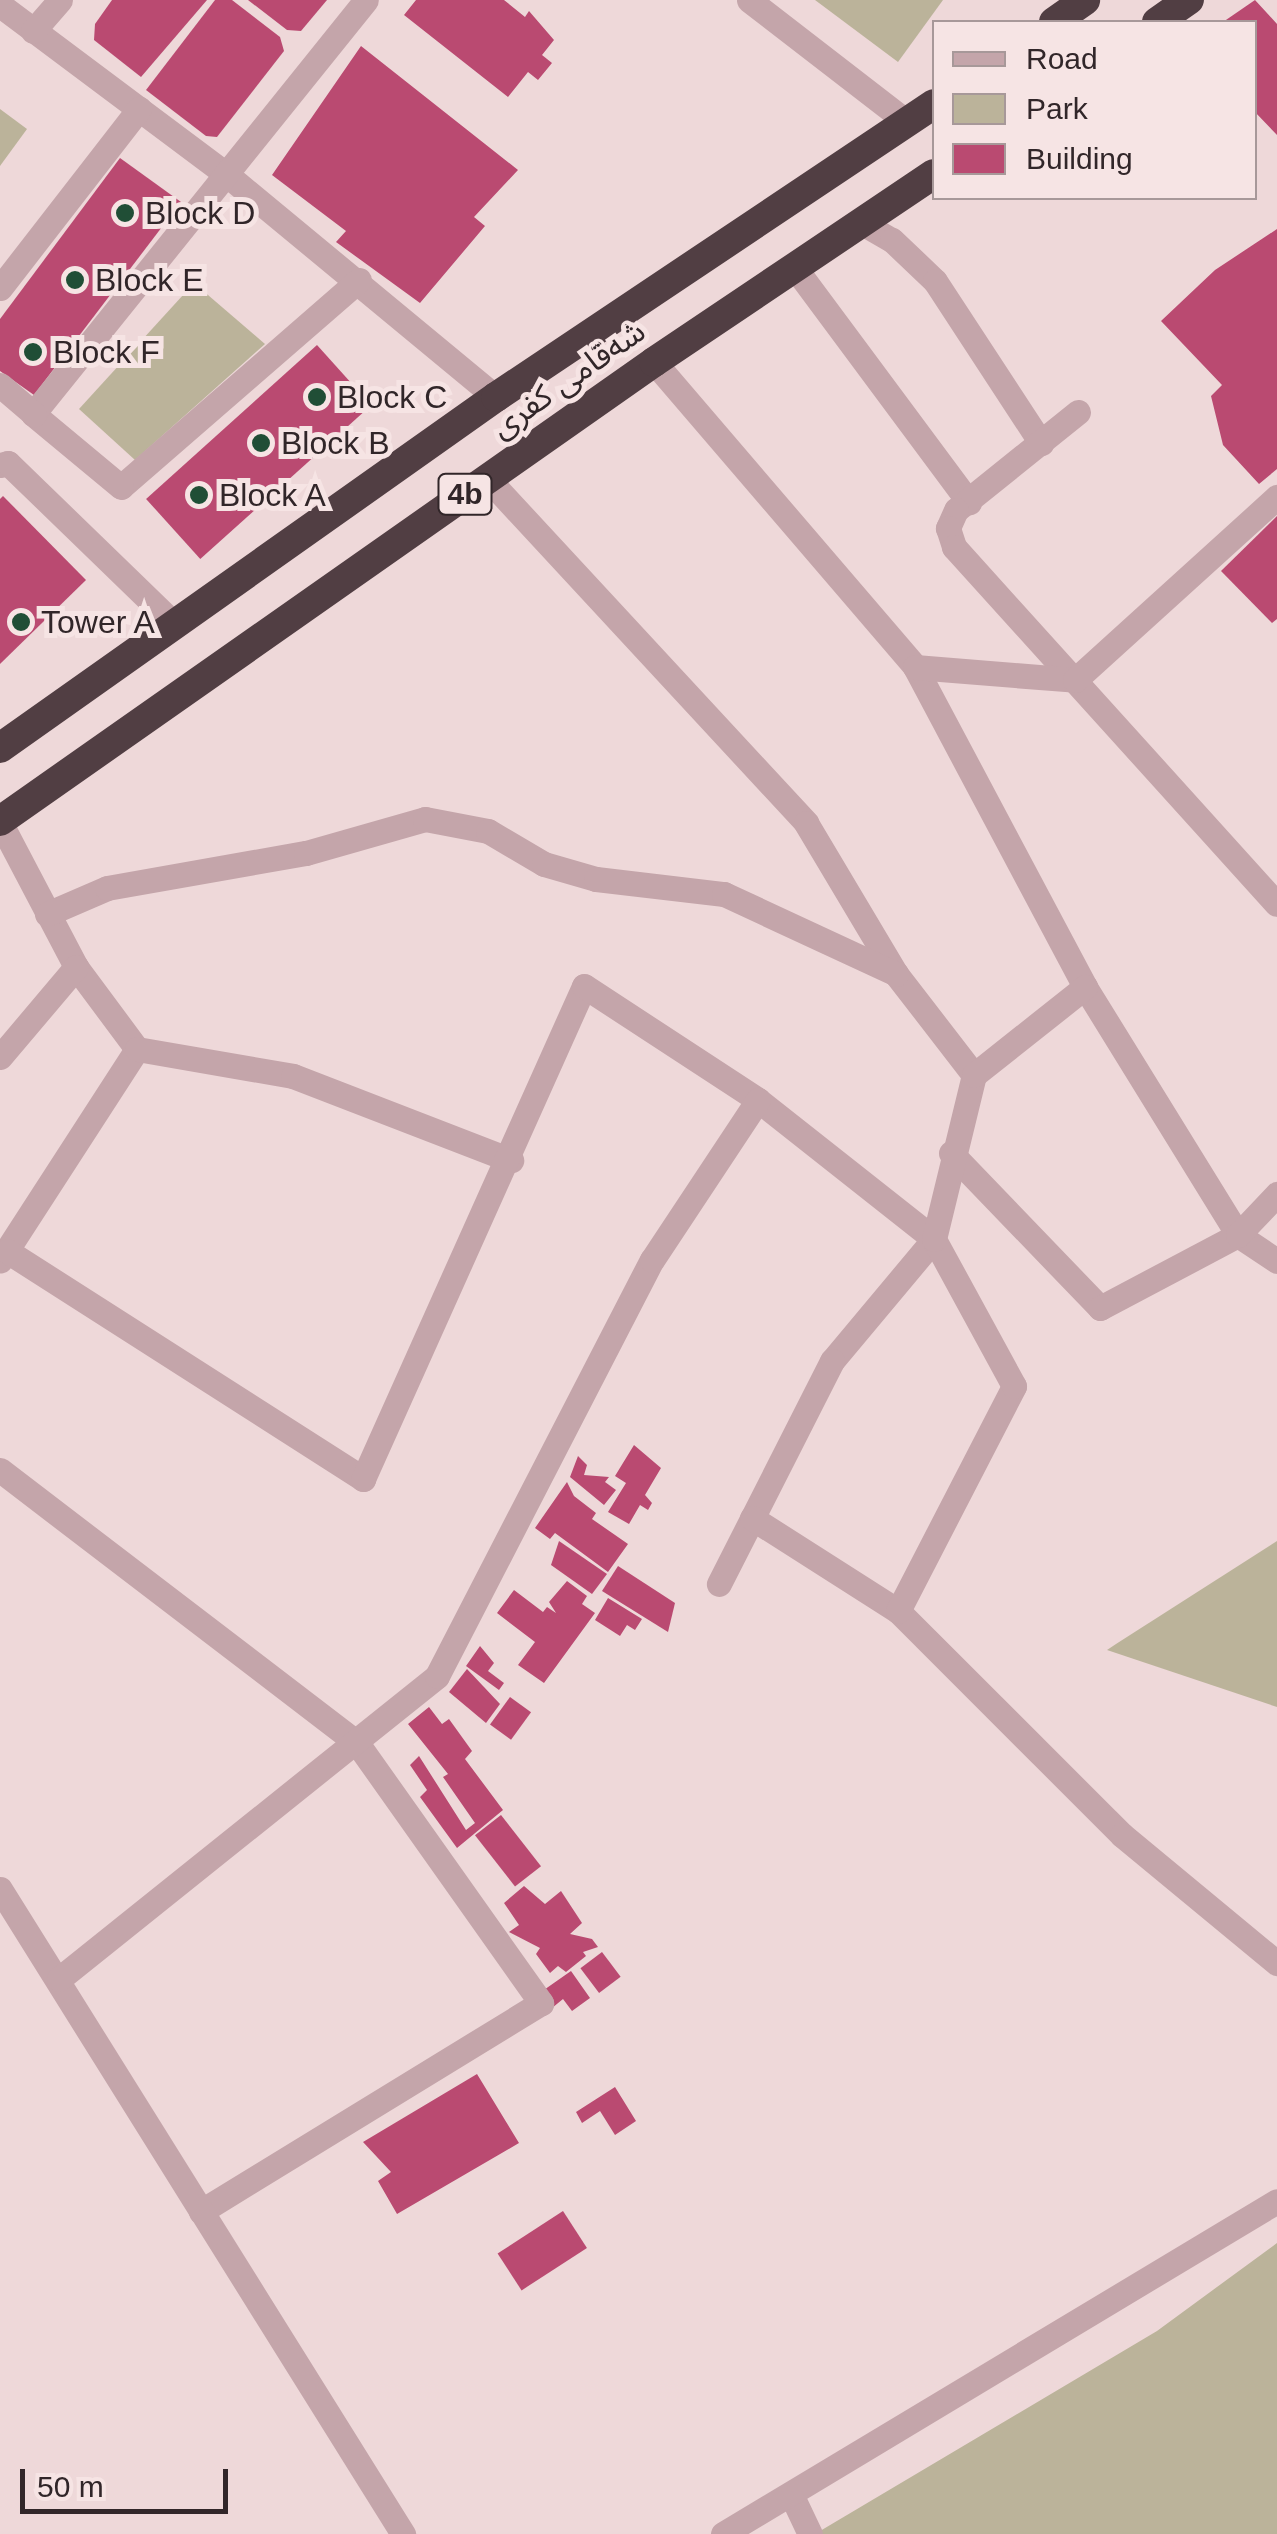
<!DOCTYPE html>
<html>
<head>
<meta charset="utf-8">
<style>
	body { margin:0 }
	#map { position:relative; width:1277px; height:2534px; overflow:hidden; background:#eed8d9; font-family:Arial,"Noto Sans Arabic",sans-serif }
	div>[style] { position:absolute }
	.green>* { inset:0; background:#bbb39a }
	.building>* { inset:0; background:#ba4a71; transform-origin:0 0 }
	.minor>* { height:25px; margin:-12.5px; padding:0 12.5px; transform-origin:12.5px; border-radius:12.5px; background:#c4a5aa }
	.highway>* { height:30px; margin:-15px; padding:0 15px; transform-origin:15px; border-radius:15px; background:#513e43 }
	.dots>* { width:28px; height:28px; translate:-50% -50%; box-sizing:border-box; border:5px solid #f6e4e4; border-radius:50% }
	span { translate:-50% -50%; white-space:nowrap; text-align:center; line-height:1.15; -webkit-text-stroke:10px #f6e4e4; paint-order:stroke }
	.shield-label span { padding:2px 8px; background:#f6e4e4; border:2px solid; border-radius:8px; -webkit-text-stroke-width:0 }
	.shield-label { font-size:30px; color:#312629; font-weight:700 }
	.poi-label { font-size:32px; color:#312629 }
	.left { translate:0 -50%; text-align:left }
	.street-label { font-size:32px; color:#312629 }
	.legend { position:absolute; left:932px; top:20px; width:325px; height:180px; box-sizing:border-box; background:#f6e4e4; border:2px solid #a79899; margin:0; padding:12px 18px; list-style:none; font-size:30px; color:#312629 }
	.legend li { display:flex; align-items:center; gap:20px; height:50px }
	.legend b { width:50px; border:2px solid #a79899 }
	.scale { position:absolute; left:20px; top:2469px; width:208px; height:45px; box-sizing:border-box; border:5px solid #312629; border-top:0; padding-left:12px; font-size:30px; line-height:35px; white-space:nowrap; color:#312629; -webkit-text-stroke:8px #f6e4e4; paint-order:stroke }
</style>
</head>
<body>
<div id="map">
	<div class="green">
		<i style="clip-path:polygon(815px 0,943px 0,898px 62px)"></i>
		<i style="clip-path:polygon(0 109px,27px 129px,0 166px)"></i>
		<i style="clip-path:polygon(194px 283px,265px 344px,135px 460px,79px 409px)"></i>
		<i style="clip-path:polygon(1277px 1541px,1277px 1707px,1107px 1650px,1116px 1644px)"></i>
		<i style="clip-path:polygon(1277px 2243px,1277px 2534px,815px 2534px,1157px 2331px)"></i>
	</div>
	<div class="building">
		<i style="clip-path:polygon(112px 0,207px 0,141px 77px,94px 40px,95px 24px)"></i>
		<i style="clip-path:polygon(215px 0,232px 0,280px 37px,284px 51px,217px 137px,206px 136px,146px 90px)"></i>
		<i style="clip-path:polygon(248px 0,327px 0,301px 31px,287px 30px)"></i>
		<i style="clip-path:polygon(416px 0,504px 0,525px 17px,529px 11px,554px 40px,542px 55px,552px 63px,538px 80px,528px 72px,508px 97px,404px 15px)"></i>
		<i style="clip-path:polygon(1255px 0,1277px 24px,1277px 135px,1254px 111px,1254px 22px,1223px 22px)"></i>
		<i style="clip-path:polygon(361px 46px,518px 170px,474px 217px,485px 226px,420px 303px,336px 242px,346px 231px,272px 175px)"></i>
		<i style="clip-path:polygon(120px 158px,181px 202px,34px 395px,0 371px,0 319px)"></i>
		<i style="clip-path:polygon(1277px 229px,1277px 469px,1259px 484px,1223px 445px,1211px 396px,1222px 385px,1161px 321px,1215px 270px)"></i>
		<i style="left:317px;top:345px;width:81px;height:230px;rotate:48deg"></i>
		<i style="clip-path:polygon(3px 496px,86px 580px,0 664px,0 499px)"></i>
		<i style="clip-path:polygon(1277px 516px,1277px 619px,1272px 623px,1221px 571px)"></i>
		<i style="clip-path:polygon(634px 1445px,661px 1468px,645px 1495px,652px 1503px,648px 1510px,640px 1505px,629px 1524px,608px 1512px,626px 1483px,615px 1476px)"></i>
		<i style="clip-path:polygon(578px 1456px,587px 1465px,584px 1475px,609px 1477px,605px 1482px,616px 1490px,604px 1505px,570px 1477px)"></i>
		<i style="clip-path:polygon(567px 1482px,574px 1496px,596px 1513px,592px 1519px,628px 1544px,608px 1572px,555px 1533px,550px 1539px,535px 1528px)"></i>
		<i style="clip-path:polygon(559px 1541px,607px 1574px,592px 1594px,551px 1565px)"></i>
		<i style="clip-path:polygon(618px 1566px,675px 1603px,668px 1632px,602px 1591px)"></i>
		<i style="clip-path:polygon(567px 1581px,587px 1596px,582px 1604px,595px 1613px,544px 1683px,518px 1665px,535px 1642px,497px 1613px,514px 1590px,543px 1612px,547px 1607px,556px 1613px,549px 1602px)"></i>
		<i style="clip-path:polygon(608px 1598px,642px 1619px,635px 1630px,627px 1625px,620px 1636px,595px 1620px)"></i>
		<i style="clip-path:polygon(480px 1646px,494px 1663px,488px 1671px,504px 1683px,499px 1690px,466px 1666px)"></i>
		<i style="clip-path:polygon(467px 1669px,500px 1704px,486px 1723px,449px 1692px)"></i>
		<i style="left:510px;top:1697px;width:26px;height:34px;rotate:36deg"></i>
		<i style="clip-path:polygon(429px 1707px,442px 1724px,449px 1719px,472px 1751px,465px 1759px,503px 1810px,457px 1848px,420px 1797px,427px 1790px,410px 1765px,419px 1756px,466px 1830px,475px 1823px,443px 1777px,448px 1774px,408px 1724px)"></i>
		<i style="left:501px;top:1815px;width:65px;height:33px;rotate:52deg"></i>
		<i style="clip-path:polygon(524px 1886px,545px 1904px,561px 1891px,582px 1923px,570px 1934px,592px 1939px,598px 1947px,583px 1952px,586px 1956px,566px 1972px,558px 1966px,550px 1973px,536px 1954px,540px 1948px,509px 1932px,519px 1925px,504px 1903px)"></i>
		<i style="left:602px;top:1952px;width:31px;height:27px;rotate:53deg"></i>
		<i style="clip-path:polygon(571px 1971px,590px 1998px,572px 2011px,563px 1999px,552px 2008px,541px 1992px)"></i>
		<i style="clip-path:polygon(477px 2074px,519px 2143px,397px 2214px,378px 2181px,391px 2172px,363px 2142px)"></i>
		<i style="clip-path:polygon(615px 2087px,636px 2121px,615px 2135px,600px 2111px,582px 2123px,576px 2112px)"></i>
		<i style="left:563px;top:2211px;width:44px;height:78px;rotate:57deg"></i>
	</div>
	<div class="minor">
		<i style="left:749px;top:0;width:201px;rotate:37.7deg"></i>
		<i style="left:0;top:5px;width:282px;rotate:36.8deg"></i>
		<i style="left:226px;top:174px;width:350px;rotate:39.6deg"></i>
		<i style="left:33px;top:31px;width:41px;rotate:-48.9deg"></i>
		<i style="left:862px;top:223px;width:34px;rotate:30deg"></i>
		<i style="left:892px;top:240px;width:59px;rotate:43.6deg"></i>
		<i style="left:935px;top:281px;width:194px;rotate:56.8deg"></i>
		<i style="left:795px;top:268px;width:292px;rotate:53.4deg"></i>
		<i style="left:359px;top:280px;width:315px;rotate:139deg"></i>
		<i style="left:121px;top:487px;width:114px;rotate:-140.3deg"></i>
		<i style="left:33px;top:414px;width:531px;rotate:-51.19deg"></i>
		<i style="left:0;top:288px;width:227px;rotate:-52.2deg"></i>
		<i style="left:654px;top:362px;width:401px;rotate:49.4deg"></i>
		<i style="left:915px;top:667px;width:362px;rotate:62deg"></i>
		<i style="left:1085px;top:987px;width:291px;rotate:58.3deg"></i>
		<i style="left:1238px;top:1235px;width:47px;rotate:33.7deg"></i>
		<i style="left:0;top:385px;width:45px;rotate:40.5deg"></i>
		<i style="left:1078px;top:412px;width:156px;rotate:141.2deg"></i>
		<i style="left:956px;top:510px;width:20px;rotate:114deg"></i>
		<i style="left:948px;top:528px;width:20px;rotate:72deg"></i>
		<i style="left:954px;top:547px;width:481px;rotate:47.9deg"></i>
		<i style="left:0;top:465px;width:8px;rotate:-14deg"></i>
		<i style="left:8px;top:463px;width:231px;rotate:44.1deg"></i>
		<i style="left:487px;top:478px;width:470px;rotate:47.2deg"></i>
		<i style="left:806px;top:823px;width:176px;rotate:59.2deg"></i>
		<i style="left:896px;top:974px;width:128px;rotate:52.3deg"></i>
		<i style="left:915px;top:667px;width:161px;rotate:4.6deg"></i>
		<i style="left:1075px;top:680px;width:273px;rotate:-42.2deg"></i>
		<i style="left:0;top:822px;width:164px;rotate:62.3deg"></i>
		<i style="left:76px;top:967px;width:102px;rotate:53.4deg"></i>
		<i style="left:137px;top:1049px;width:252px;rotate:122.9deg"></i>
		<i style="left:47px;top:914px;width:65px;rotate:-23.4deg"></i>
		<i style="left:107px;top:888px;width:202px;rotate:-10deg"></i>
		<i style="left:306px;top:853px;width:124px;rotate:-15.9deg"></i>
		<i style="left:425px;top:819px;width:64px;rotate:10.8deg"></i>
		<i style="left:488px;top:831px;width:65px;rotate:30.5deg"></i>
		<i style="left:544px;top:864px;width:54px;rotate:16.1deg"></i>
		<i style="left:596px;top:879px;width:129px;rotate:6.7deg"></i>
		<i style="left:724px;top:894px;width:190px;rotate:24.9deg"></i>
		<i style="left:137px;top:1049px;width:158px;rotate:9.8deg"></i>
		<i style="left:293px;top:1076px;width:234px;rotate:21.1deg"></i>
		<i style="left:0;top:1057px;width:118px;rotate:-49.8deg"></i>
		<i style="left:951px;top:1153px;width:215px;rotate:46.1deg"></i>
		<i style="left:1100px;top:1308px;width:156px;rotate:-27.9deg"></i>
		<i style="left:1238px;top:1235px;width:57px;rotate:-46.4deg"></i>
		<i style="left:7px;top:1251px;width:423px;rotate:32.6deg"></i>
		<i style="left:363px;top:1479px;width:540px;rotate:-65.85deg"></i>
		<i style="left:584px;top:986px;width:208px;rotate:33.2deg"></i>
		<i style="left:758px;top:1100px;width:224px;rotate:38.3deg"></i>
		<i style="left:934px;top:1239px;width:159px;rotate:129.9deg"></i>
		<i style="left:832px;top:1361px;width:250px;rotate:116.9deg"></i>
		<i style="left:0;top:1470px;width:449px;rotate:37.4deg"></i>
		<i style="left:357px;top:1743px;width:319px;rotate:54.7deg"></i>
		<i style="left:541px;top:2003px;width:399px;rotate:148.5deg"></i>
		<i style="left:752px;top:1518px;width:173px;rotate:32.5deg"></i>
		<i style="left:898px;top:1611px;width:317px;rotate:45deg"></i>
		<i style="left:1122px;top:1835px;width:201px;rotate:39.6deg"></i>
		<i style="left:898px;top:1611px;width:253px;rotate:-62.7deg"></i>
		<i style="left:1014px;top:1386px;width:167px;rotate:-118.6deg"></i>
		<i style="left:934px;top:1239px;width:169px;rotate:-76.3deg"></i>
		<i style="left:974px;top:1075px;width:142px;rotate:-38.4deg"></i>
		<i style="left:0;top:1889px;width:761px;rotate:58deg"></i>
		<i style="left:59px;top:1979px;width:484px;rotate:-38.7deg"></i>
		<i style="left:437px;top:1676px;width:468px;rotate:-62.7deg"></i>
		<i style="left:652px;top:1260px;width:192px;rotate:-56.5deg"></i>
		<i style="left:791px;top:2494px;width:44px;rotate:64.6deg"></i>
		<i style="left:723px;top:2534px;width:646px;rotate:-31.01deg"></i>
	</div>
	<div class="highway">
		<i style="left:1054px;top:22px;width:38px;rotate:-35deg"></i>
		<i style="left:1157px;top:22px;width:39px;rotate:-35deg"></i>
		<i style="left:0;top:748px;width:608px;rotate:-35.29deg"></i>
		<i style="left:496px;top:397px;width:527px;rotate:-33.78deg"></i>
		<i style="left:0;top:821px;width:799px;rotate:-35.06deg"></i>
		<i style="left:654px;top:362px;width:337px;rotate:-33.9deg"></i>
	</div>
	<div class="dots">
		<i style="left:125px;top:213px;background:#204e36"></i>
		<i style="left:75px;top:280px;background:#204e36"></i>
		<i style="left:33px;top:352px;background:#204e36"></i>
		<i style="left:317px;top:397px;background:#204e36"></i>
		<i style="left:261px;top:443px;background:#204e36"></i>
		<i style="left:199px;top:495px;background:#204e36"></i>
		<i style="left:21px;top:622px;background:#204e36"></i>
	</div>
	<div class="shield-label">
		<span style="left:465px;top:494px">4b</span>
	</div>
	<div class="poi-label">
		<span class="left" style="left:145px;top:213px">Block D</span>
		<span class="left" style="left:95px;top:280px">Block E</span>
		<span class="left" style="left:53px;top:352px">Block F</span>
		<span class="left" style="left:337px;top:397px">Block C</span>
		<span class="left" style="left:281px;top:443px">Block B</span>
		<span class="left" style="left:219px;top:495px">Block A</span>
		<span class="left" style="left:41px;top:622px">Tower A</span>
	</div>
	<div class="street-label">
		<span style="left:568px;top:379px;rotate:-35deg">شەقامی کفری</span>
	</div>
	<ul class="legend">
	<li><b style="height:12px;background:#c4a5aa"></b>Road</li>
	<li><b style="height:28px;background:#bbb39a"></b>Park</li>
	<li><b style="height:28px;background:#ba4a71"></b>Building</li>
	</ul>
	<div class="scale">50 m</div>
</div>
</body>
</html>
